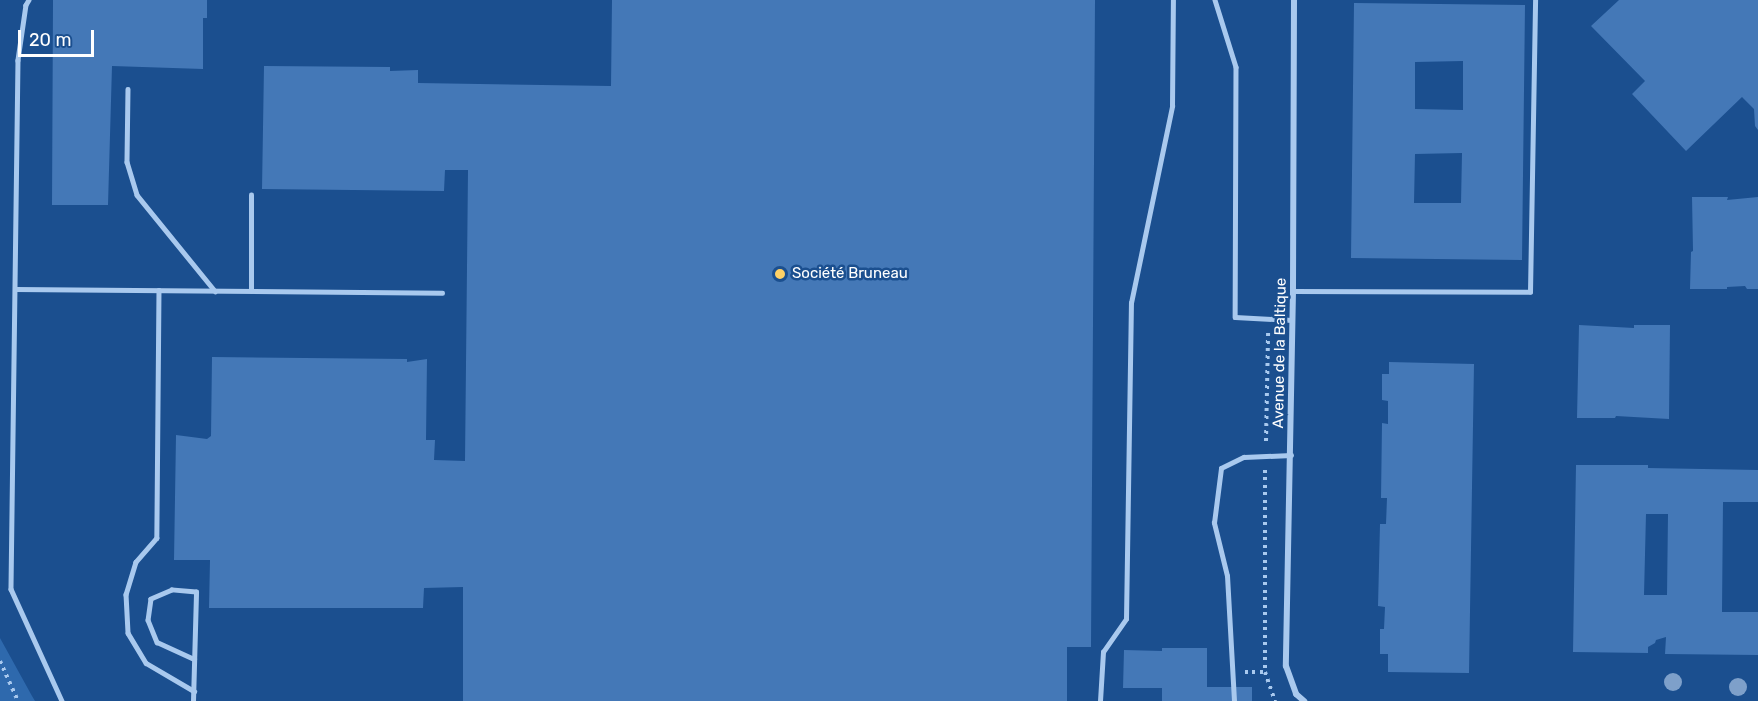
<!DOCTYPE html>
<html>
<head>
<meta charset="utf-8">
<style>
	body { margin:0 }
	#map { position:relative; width:1758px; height:701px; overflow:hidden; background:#1b4f8f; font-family:Rubik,sans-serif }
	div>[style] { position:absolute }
	.green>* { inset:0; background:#2e69ad }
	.building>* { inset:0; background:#4478b7 }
	.path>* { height:4px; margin-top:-2px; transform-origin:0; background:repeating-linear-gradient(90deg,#a9c9ee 0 3px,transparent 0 7.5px) }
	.lane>* { height:4.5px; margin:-2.25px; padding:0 2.25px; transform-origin:2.25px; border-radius:2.25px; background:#a9c9ee }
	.street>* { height:6px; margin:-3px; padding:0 3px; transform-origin:3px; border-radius:3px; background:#a9c9ee }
	.trees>* { width:18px; height:18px; margin:-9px; border-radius:50%; background:#7ea0ca }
	.dots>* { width:16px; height:16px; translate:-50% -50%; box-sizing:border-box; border:3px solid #1b4f8f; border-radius:50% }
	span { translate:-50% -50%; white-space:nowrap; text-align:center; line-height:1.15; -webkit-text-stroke:5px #1b4f8f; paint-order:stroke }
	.poi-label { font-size:15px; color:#fff }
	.left { translate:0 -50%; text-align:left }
	.street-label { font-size:15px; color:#fff }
	.scale { position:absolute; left:18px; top:30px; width:76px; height:27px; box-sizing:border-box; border:3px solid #fff; border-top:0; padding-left:8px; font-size:18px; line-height:21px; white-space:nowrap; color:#fff; -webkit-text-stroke:4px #1b4f8f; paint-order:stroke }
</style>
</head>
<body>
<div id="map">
	<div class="green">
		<i style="clip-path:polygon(0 638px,32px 696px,35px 701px,0 701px)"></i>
	</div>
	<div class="building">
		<i style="clip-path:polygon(53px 0,207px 0,207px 18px,203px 18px,203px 69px,112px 66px,108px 205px,52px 205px)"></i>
		<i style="clip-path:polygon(612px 0,1095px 0,1091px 647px,1067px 647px,1067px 701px,463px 701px,463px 587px,424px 588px,423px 608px,209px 608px,210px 560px,174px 560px,176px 435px,207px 439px,211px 436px,212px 357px,407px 359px,407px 362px,427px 359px,426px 440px,435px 440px,434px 460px,465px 461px,468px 170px,445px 170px,444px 191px,262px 189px,264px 66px,390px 67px,390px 71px,418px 70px,418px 83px,611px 86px)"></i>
		<i style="clip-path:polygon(1619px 0,1758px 0,1758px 130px,1755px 126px,1754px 109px,1742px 97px,1686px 151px,1632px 94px,1645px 81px,1591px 26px)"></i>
		<i style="clip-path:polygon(evenodd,1354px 3px,1525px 5px,1522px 260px,1351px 258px,1354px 3px,1463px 61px,1463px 110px,1415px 109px,1415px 62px,1463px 61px,1354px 3px,1462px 153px,1461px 203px,1414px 203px,1415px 154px,1462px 153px)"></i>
		<i style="clip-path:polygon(1692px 197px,1728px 197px,1727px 200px,1758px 197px,1758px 289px,1747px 289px,1745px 286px,1727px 287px,1727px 289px,1690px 289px,1691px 252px,1693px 251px)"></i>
		<i style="clip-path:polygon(1579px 325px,1634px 328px,1634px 325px,1670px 325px,1669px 419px,1616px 416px,1615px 418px,1577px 418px)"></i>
		<i style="clip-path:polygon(1389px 362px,1474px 364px,1469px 673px,1388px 672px,1388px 654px,1380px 654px,1380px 629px,1384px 629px,1385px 607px,1378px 606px,1380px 524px,1386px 524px,1387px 498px,1381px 498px,1382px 423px,1388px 424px,1388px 401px,1382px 400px,1382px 374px,1389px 374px)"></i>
		<i style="clip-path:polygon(evenodd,1576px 465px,1648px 465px,1648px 468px,1758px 470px,1758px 502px,1723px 502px,1722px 612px,1758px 612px,1758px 655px,1665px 654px,1666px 637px,1656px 640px,1655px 643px,1648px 647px,1648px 653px,1573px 652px,1576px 465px,1646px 514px,1668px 514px,1667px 595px,1644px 595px,1646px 514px)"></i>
		<i style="clip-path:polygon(1162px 648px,1207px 648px,1207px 687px,1252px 687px,1252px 701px,1162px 701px,1162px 688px,1123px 688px,1124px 650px,1162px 651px)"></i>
	</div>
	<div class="path">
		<i style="left:1266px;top:441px;width:109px;rotate:-88.9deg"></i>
		<i style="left:1265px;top:470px;width:202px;rotate:90deg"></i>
		<i style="left:1265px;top:672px;width:31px;rotate:71deg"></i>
		<i style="left:0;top:661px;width:44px;rotate:65.8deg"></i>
		<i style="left:1245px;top:672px;width:20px"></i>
	</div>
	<div class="lane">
		<i style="left:29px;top:0;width:6px;rotate:121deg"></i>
		<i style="left:26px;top:5px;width:56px;rotate:98.3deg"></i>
		<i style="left:18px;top:60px;width:529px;rotate:90.76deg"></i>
		<i style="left:11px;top:589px;width:123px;rotate:65.5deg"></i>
		<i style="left:1215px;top:0;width:70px;rotate:72.6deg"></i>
		<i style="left:1236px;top:67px;width:250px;rotate:90.2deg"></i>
		<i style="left:1235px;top:317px;width:57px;rotate:3deg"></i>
		<i style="left:128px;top:89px;width:73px;rotate:90.8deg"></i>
		<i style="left:127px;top:162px;width:34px;rotate:73deg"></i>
		<i style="left:137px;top:195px;width:124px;rotate:50.9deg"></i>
		<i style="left:15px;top:289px;width:427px;rotate:0.5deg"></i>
		<i style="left:159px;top:290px;width:248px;rotate:90.5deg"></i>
		<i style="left:157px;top:538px;width:32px;rotate:131deg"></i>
		<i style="left:136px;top:562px;width:34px;rotate:107deg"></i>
		<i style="left:126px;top:594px;width:39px;rotate:87deg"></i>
		<i style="left:128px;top:633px;width:35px;rotate:59deg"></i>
		<i style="left:146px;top:663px;width:56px;rotate:30.3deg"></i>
		<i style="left:251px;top:291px;width:96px;rotate:-90deg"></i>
		<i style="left:1293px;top:291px;width:237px;rotate:0.2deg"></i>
		<i style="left:1530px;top:292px;width:292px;rotate:-89deg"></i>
		<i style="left:193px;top:701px;width:109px;rotate:-88.4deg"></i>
		<i style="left:196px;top:592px;width:24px;rotate:-175deg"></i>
		<i style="left:172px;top:590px;width:23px;rotate:157deg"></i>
		<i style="left:151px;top:599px;width:21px;rotate:98deg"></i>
		<i style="left:148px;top:620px;width:24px;rotate:68deg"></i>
		<i style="left:157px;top:642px;width:41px;rotate:24.7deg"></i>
		<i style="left:1100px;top:701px;width:49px;rotate:-86.5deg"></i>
		<i style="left:1103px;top:652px;width:40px;rotate:-55.1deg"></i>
		<i style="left:1126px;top:619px;width:316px;rotate:-89.1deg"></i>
		<i style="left:1131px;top:303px;width:201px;rotate:-78.2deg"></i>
		<i style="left:1172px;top:106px;width:106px;rotate:-89.5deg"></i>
		<i style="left:1234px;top:701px;width:125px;rotate:-93.2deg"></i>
		<i style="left:1227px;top:576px;width:55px;rotate:-103.8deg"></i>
		<i style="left:1214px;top:523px;width:55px;rotate:-82.7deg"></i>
		<i style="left:1221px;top:468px;width:25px;rotate:-26deg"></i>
		<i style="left:1244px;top:457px;width:47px;rotate:-2.4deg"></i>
	</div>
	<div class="street">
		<i style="left:1294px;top:0;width:291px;rotate:90.2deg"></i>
		<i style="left:1293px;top:291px;width:375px;rotate:91.1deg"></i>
		<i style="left:1286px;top:666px;width:30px;rotate:70deg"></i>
		<i style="left:1296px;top:694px;width:11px;rotate:41deg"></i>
	</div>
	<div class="trees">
		<i style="left:1673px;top:682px"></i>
		<i style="left:1738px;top:687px"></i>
	</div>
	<div class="dots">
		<i style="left:780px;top:274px;background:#ffd166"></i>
	</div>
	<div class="poi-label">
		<span class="left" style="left:792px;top:274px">Société Bruneau</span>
	</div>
	<div class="street-label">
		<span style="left:1280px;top:353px;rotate:-89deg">Avenue de la Baltique</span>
	</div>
	<div class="scale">20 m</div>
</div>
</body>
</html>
